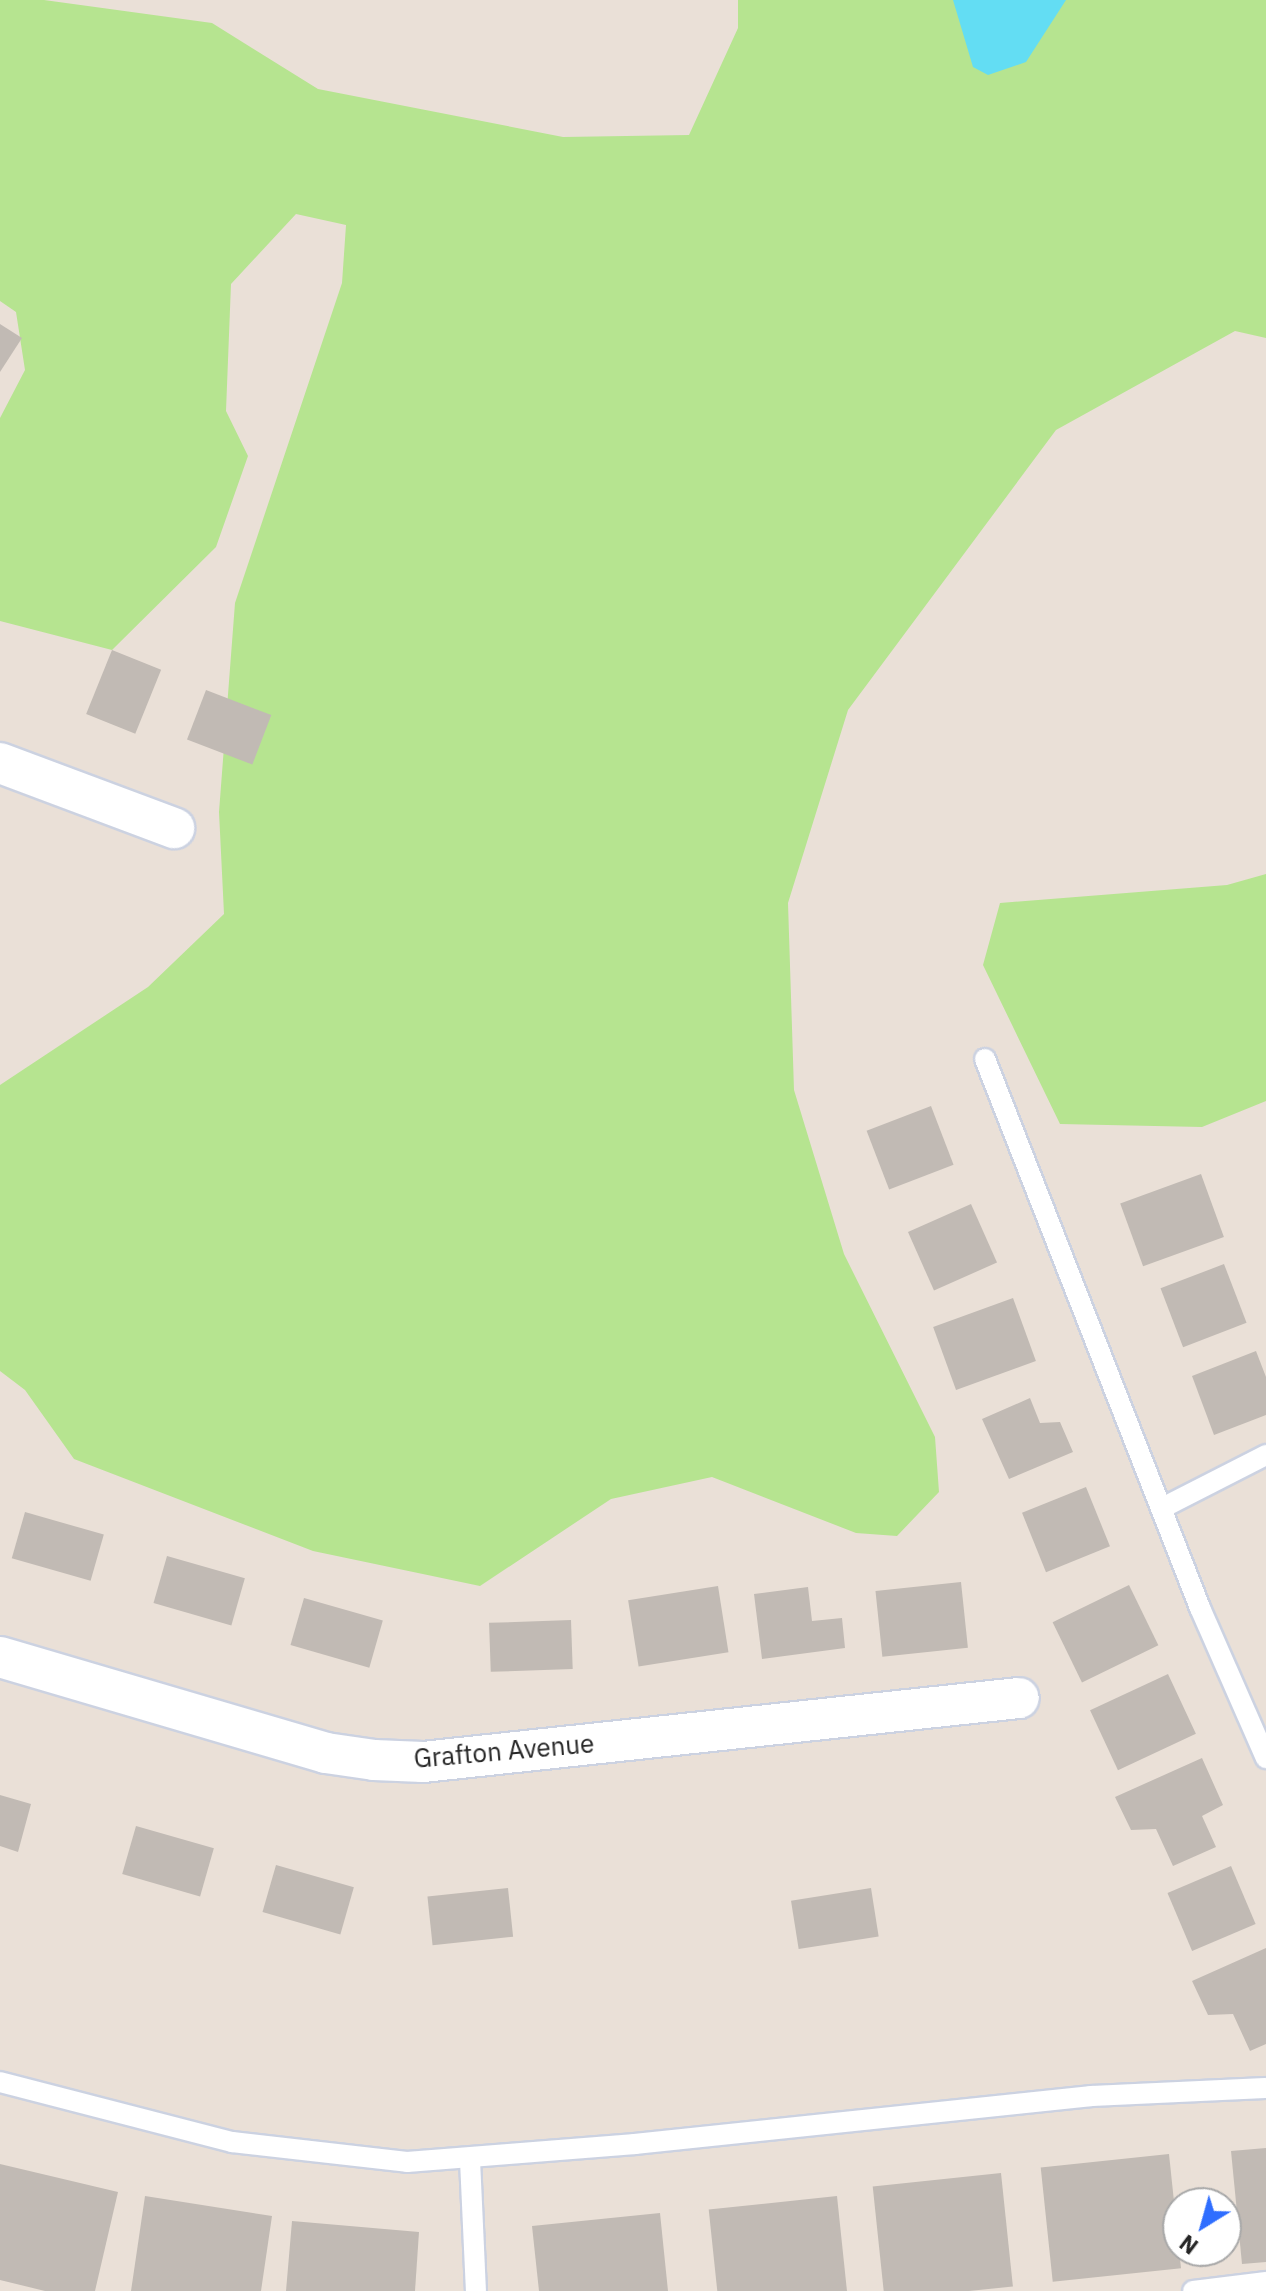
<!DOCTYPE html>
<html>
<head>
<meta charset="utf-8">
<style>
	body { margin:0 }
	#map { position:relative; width:1266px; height:2291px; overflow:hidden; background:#eae0d7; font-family:"IBM Plex Sans",sans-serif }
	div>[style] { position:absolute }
	.green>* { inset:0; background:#b6e490 }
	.water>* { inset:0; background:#63ddf3 }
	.building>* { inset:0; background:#c1bab4; transform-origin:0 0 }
	.roads { filter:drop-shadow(2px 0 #ccd2e1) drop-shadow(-2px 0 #ccd2e1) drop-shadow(0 2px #ccd2e1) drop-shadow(0 -2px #ccd2e1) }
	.service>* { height:20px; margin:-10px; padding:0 10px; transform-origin:10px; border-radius:10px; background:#fff }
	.minor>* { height:40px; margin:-20px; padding:0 20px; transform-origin:20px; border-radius:20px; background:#fff }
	span { translate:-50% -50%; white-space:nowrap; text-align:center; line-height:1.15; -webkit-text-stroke:6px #fff; paint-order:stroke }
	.street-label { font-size:26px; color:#262626 }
	.north { position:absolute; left:1162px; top:2187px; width:80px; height:80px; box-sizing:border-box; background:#fff; border:2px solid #a8a8a8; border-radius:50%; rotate:217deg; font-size:22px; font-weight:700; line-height:32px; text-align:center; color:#262626 }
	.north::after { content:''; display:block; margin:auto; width:28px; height:36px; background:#2f6eff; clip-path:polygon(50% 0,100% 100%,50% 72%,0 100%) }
</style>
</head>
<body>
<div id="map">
	<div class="green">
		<i style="clip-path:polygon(0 0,44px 0,212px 23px,318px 89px,563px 137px,689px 135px,738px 28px,738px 0,1266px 0,1266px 338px,1235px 331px,1056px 430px,848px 710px,788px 903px,794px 1090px,844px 1254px,935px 1437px,939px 1492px,897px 1536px,856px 1533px,712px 1477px,611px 1499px,480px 1586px,313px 1551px,74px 1459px,25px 1390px,0 1371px,0 1085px,148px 987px,224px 914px,219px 812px,235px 603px,342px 283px,346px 225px,296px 214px,231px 284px,226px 411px,248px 456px,216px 547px,112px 650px,0 621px,0 418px,25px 370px,16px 312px,0 301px)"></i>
		<i style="clip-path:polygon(1266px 874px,1266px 1101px,1202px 1127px,1060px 1124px,983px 965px,1000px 903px,1227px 885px)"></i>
	</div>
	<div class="water">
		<i style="clip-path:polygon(953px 0,1066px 0,1026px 62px,988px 75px,973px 67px)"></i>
	</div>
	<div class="building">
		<i style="clip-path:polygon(0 324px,22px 338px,0 372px)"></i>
		<i style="left:112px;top:650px;width:53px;height:69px;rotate:22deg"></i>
		<i style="left:206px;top:690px;width:70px;height:53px;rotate:21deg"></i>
		<i style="left:931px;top:1106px;width:63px;height:69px;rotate:69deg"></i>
		<i style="left:1201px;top:1174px;width:67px;height:86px;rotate:70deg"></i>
		<i style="left:971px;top:1204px;width:64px;height:69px;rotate:66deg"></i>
		<i style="left:1224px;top:1264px;width:63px;height:68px;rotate:69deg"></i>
		<i style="left:1013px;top:1298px;width:67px;height:85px;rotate:70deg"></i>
		<i style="clip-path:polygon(1256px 1351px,1266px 1377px,1266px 1415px,1214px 1435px,1192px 1376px)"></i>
		<i style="clip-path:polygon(1030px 1398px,1040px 1423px,1060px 1422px,1073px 1452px,1009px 1479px,982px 1419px)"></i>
		<i style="left:1086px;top:1487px;width:64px;height:69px;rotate:68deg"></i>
		<i style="left:25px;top:1512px;width:82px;height:48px;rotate:16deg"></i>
		<i style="left:167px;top:1556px;width:81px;height:49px;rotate:16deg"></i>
		<i style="left:961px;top:1582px;width:66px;height:86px;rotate:84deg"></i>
		<i style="left:1129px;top:1585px;width:67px;height:85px;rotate:64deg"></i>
		<i style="left:718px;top:1586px;width:67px;height:91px;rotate:81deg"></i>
		<i style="clip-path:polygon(808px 1587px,812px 1621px,842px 1618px,845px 1648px,762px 1659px,754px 1594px)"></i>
		<i style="left:304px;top:1598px;width:82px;height:49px;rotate:16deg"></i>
		<i style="left:571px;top:1620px;width:49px;height:82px;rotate:88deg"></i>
		<i style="left:1168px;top:1674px;width:66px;height:86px;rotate:65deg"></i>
		<i style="clip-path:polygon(1202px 1758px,1223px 1805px,1202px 1816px,1216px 1847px,1173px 1866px,1156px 1829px,1131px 1830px,1115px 1797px)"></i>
		<i style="clip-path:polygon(0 1795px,31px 1804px,18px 1852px,0 1846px)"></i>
		<i style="left:136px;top:1826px;width:81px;height:50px;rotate:16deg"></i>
		<i style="left:276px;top:1865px;width:81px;height:49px;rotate:16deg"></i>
		<i style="left:1231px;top:1866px;width:63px;height:69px;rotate:67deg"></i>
		<i style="left:508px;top:1888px;width:49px;height:81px;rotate:84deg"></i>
		<i style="left:871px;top:1888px;width:49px;height:81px;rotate:81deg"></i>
		<i style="clip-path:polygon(1266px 1948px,1266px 2044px,1250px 2051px,1233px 2014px,1208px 2015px,1192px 1981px)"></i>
		<i style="clip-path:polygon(1266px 2148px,1266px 2262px,1242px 2264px,1231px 2151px)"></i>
		<i style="left:1169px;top:2154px;width:115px;height:129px;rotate:84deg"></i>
		<i style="clip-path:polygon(0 2164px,118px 2192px,95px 2291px,45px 2291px,0 2280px)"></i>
		<i style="left:1001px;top:2173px;width:114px;height:129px;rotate:84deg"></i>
		<i style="clip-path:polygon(145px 2196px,272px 2216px,261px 2291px,131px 2291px)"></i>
		<i style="left:837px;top:2196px;width:96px;height:129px;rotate:84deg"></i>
		<i style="clip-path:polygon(660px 2213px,668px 2291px,539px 2291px,532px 2226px)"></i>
		<i style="clip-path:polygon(292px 2221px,419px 2232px,415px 2291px,286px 2291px)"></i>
	</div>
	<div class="roads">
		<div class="service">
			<i style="left:985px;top:1059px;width:590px;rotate:68.61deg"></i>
			<i style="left:1200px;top:1608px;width:164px;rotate:66.3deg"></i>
			<i style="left:1162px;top:1508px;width:117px;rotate:-27deg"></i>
			<i style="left:0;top:2082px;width:240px;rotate:14.5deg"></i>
			<i style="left:232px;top:2142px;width:176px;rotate:6.5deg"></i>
			<i style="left:407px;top:2162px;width:229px;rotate:-4.5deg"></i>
			<i style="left:635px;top:2144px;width:459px;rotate:-6deg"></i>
			<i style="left:1091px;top:2096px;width:175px;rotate:-2.6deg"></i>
			<i style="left:470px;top:2160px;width:131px;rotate:87.4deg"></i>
			<i style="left:1193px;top:2291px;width:74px;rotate:-7deg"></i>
		</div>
		<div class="minor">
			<i style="left:0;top:763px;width:186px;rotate:20.5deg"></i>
			<i style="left:0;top:1657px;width:340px;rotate:16.4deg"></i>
			<i style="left:326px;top:1753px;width:49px;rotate:8.3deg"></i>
			<i style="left:374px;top:1760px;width:49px;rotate:2.3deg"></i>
			<i style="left:423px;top:1762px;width:599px;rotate:-6.13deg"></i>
		</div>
	</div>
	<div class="street-label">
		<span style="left:504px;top:1751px;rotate:-5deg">Grafton Avenue</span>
	</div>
	<div class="north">N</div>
</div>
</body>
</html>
